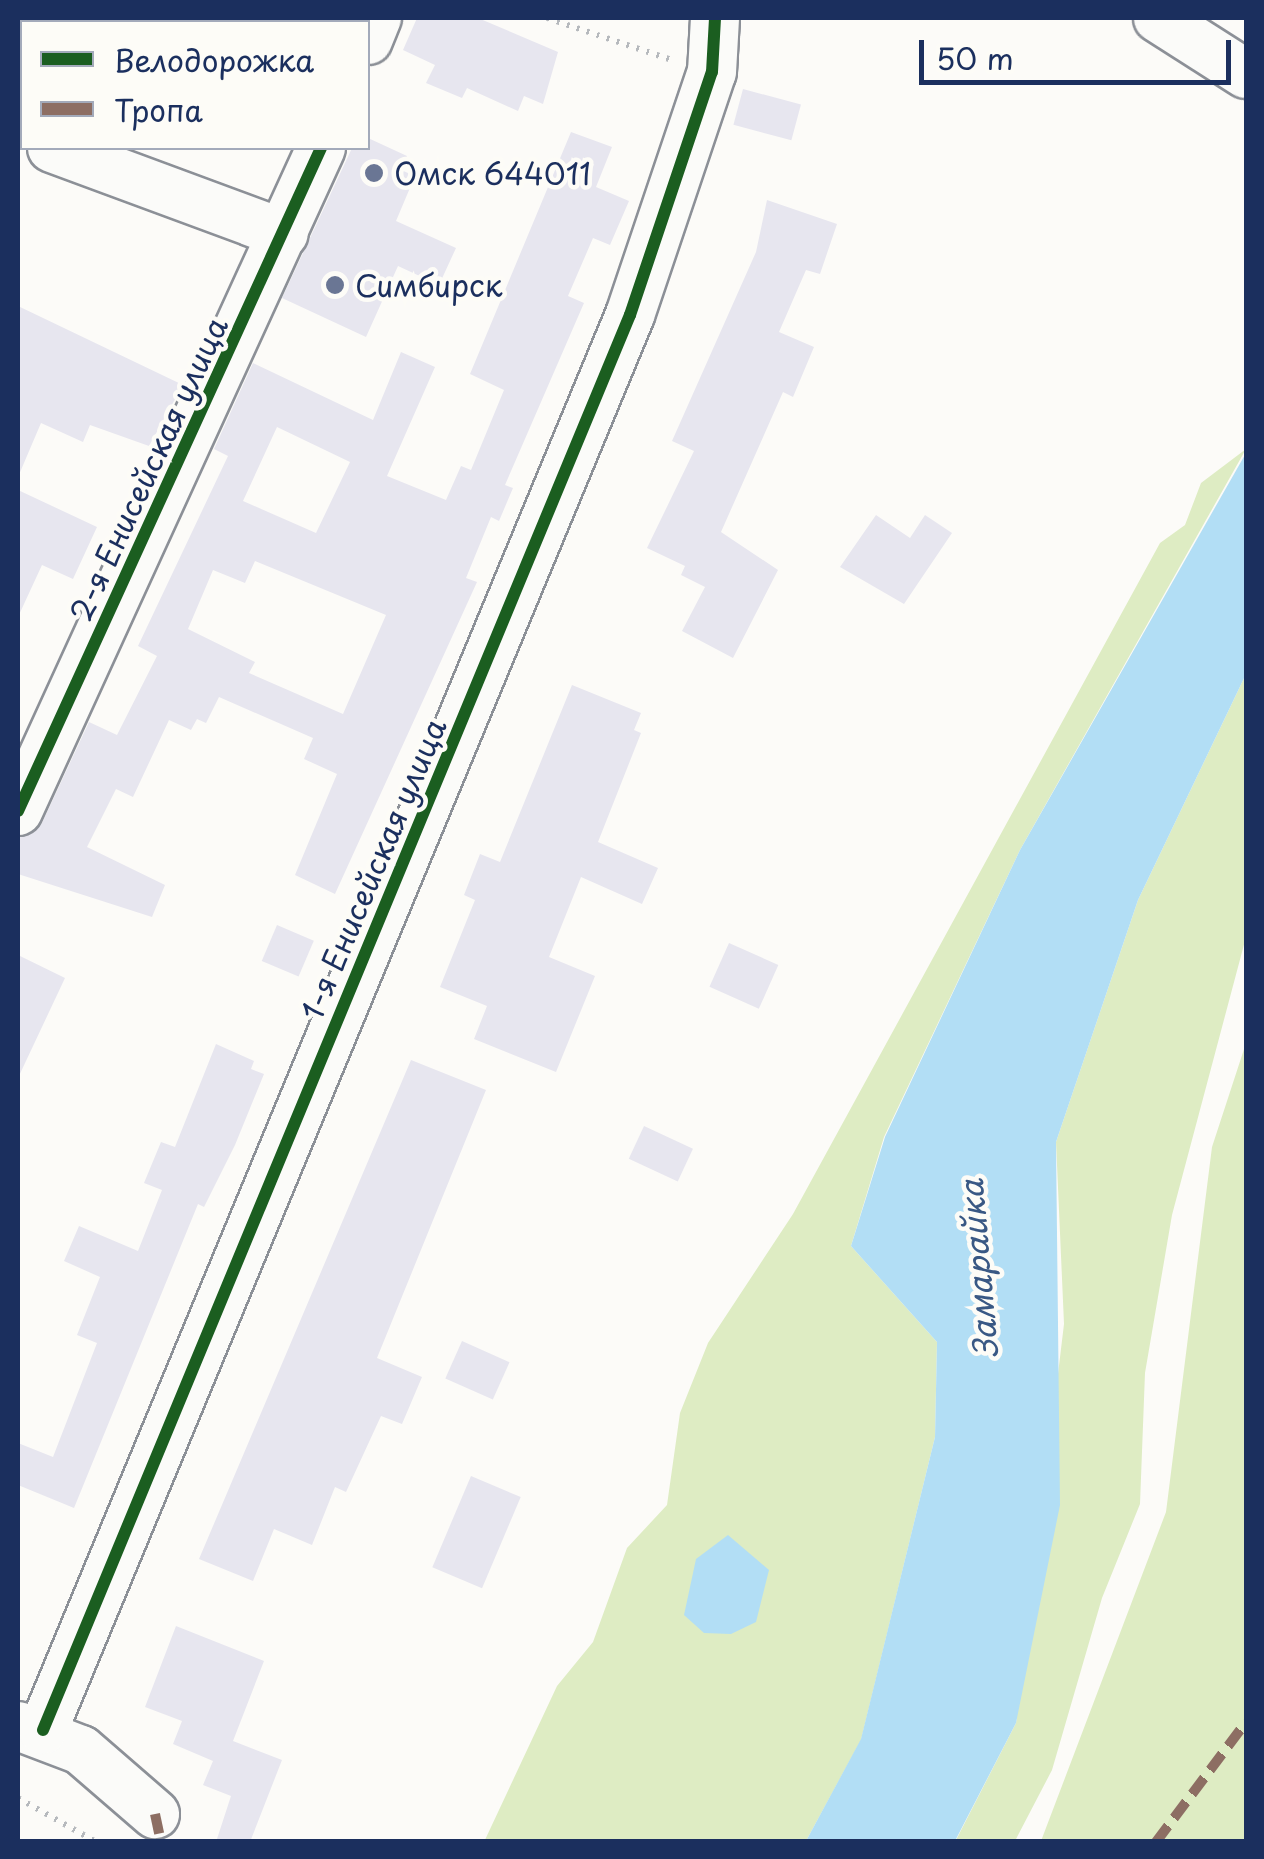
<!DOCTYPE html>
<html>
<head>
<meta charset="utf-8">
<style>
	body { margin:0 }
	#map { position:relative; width:1264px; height:1859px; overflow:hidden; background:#fcfbf8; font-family:"Playpen Sans",sans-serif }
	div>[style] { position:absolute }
	.green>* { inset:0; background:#deecc3 }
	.water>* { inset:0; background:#b2def5 }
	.building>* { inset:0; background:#e7e6ef; transform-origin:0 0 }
	.path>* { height:6px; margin-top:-3px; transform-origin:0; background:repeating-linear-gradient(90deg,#b6b9bd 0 2.5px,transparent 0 10.5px) }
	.roads { filter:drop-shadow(2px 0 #8c9097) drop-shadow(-2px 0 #8c9097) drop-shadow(0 2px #8c9097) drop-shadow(0 -2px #8c9097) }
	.minor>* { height:48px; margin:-24px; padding:0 24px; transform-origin:24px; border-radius:24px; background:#fbfbf9 }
	.quiet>* { height:10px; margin-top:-5px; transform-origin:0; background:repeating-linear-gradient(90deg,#8d6e63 0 20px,transparent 0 30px) }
	.cycleway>* { height:12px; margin:-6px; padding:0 6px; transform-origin:6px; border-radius:6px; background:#1b5e20 }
	.dots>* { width:28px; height:28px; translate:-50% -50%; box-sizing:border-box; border:5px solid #fdfcf7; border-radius:50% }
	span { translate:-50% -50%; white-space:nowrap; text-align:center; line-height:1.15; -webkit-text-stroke:9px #fdfcf7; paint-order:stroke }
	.poi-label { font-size:30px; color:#1b2f5e }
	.left { translate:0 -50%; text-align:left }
	.street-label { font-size:30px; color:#1b2f5e }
	.water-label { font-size:32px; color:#395884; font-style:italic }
	.frame { position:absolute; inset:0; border:20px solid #1b2f5e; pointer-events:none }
	.legend { position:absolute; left:20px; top:20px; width:350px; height:130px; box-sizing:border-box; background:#fdfcf7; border:2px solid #a3aaba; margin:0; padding:12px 18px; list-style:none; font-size:30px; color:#1b2f5e }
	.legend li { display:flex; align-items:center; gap:20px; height:50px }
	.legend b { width:50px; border:2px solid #a3aaba }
	.scale { position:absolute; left:919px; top:40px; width:312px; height:45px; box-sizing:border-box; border:5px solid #1b2f5e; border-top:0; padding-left:12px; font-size:30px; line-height:35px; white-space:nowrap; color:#1b2f5e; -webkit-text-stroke:8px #fdfcf7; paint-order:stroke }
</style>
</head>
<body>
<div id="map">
	<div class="green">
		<i style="clip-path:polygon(1246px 449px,1020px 850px,884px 1137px,851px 1246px,937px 1342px,935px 1437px,861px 1740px,806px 1841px,484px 1842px,557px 1686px,593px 1642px,627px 1548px,667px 1505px,680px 1413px,708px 1343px,793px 1214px,1160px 543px,1185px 525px,1201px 483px)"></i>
		<i style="clip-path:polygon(1246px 674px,1246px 937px,1172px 1215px,1145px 1373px,1140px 1504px,1102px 1598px,1052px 1770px,1015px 1841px,955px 1842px,1016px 1723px,1064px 1324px,1056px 1142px,1138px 900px)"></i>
		<i style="clip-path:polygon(1246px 1043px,1246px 1841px,1041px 1841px,1166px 1512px,1212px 1147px)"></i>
	</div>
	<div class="water">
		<i style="clip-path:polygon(1246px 453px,1246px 674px,1138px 900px,1056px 1142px,1060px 1505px,1016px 1723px,955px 1841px,806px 1841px,861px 1739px,935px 1437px,937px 1342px,851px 1246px,885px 1137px,1020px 850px)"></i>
		<i style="clip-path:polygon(728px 1535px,769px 1570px,756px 1622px,731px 1634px,704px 1633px,684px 1615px,696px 1559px)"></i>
	</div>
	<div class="building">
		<i style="clip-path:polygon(417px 18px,478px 18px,558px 52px,543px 104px,524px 96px,518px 111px,467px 88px,462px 98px,426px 83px,435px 65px,403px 50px)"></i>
		<i style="left:743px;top:89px;width:60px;height:37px;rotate:15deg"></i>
		<i style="clip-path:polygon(evenodd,571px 132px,612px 147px,596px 187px,629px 201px,610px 245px,593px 238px,568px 296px,584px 303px,505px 485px,513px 488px,499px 521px,491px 517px,466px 578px,477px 582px,335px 894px,295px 875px,337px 774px,304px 759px,313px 738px,219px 697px,206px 723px,197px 719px,191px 730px,169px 720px,133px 797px,116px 789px,87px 847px,165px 885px,152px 917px,18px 874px,18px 838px,42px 823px,89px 722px,117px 735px,157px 656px,138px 646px,228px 456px,214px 449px,253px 363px,373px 420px,401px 352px,435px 367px,387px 476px,446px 500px,461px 466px,471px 470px,504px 390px,470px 374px,571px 132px,277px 427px,350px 462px,316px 533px,243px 501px,277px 427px,571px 132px,255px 561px,386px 615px,343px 714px,249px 673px,255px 662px,188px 629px,213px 570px,245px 583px,255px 561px)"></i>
		<i style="clip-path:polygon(368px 138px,407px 156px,401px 170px,415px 176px,396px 221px,456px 248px,439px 285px,398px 266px,366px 337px,282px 298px,352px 148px,368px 148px)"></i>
		<i style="clip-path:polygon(767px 200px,837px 224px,820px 274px,806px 270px,779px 332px,814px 347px,793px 397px,783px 392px,721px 532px,778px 570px,733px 658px,682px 631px,705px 587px,681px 575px,685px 566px,647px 548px,694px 451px,672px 441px,756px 252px)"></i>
		<i style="clip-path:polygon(18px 306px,183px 385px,149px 446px,90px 425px,83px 442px,41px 423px,18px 477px)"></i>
		<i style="clip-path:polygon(18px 490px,97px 527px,73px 579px,42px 565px,18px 617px)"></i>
		<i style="clip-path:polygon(876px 515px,910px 538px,925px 515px,952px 533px,904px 604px,840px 567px)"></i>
		<i style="clip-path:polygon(572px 685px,641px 713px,634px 730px,641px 733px,598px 842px,658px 868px,642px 904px,581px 877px,549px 957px,595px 976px,556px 1072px,474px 1039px,487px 1006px,440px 987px,475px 900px,464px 895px,480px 854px,500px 862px)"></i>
		<i style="left:277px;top:925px;width:40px;height:39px;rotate:23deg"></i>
		<i style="left:729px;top:943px;width:54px;height:48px;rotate:24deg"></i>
		<i style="clip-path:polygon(18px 955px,65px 978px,18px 1078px)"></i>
		<i style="clip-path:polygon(216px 1044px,254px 1061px,251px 1069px,264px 1074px,235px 1145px,204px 1207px,198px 1204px,74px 1508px,18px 1485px,18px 1443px,53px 1457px,97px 1343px,77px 1335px,100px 1277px,64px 1261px,79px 1226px,138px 1251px,162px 1190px,144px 1183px,161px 1142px,175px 1147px)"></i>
		<i style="clip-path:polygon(411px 1060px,486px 1090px,377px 1358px,422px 1377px,402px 1424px,381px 1416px,346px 1492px,335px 1487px,312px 1545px,274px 1529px,253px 1581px,199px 1559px)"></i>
		<i style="left:644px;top:1126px;width:54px;height:36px;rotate:25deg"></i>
		<i style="left:462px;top:1341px;width:52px;height:41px;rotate:24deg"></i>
		<i style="left:471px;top:1476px;width:54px;height:99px;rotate:23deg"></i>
		<i style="clip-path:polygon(176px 1626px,264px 1661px,233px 1741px,282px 1760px,250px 1842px,216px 1842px,231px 1796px,203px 1785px,213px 1761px,173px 1744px,182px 1721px,145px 1707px)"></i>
	</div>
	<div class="path">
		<i style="left:547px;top:18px;width:129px;rotate:18.6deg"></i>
		<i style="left:18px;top:1798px;width:90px;rotate:29.4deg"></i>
	</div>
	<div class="roads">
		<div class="minor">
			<i style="left:1158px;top:18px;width:104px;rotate:32.5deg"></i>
			<i style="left:49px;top:22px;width:4px;rotate:-63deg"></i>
			<i style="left:368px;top:40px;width:24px;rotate:-68deg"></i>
			<i style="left:18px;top:89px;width:12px;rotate:-70deg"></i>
			<i style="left:52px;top:148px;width:247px;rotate:20.3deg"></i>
			<i style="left:18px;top:811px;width:729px;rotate:-65.44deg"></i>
			<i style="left:18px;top:1726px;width:67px;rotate:20.9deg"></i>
			<i style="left:81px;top:1750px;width:98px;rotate:40.9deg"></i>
			<i style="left:43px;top:1730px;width:1532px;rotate:-67.47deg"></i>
			<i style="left:630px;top:315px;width:256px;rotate:-71.4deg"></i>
			<i style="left:712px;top:72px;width:54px;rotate:-86.8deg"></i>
		</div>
	</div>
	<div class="quiet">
		<i style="left:155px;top:1814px;width:29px;rotate:78deg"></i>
		<i style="left:1156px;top:1842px;width:150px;rotate:-53.1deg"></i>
	</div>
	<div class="cycleway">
		<i style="left:18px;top:811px;width:729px;rotate:-65.44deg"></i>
		<i style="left:43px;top:1730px;width:1532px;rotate:-67.47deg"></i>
		<i style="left:630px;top:315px;width:256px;rotate:-71.4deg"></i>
		<i style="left:712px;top:72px;width:54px;rotate:-86.8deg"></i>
	</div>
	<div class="dots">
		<i style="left:374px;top:173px;background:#6a7694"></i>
		<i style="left:335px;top:285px;background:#6a7694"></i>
	</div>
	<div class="poi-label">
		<span class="left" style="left:394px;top:173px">Омск 644011</span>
		<span class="left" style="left:355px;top:285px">Симбирск</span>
	</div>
	<div class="street-label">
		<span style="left:148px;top:469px;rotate:-65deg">2-я Енисейская улица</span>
		<span style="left:373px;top:869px;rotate:-67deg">1-я Енисейская улица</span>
	</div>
	<div class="water-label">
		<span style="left:978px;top:1269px;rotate:-95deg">Замарайка</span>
	</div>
	<div class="frame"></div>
	<ul class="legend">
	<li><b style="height:12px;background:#1b5e20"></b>Велодорожка</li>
	<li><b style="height:12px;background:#8d6e63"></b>Тропа</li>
	</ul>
	<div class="scale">50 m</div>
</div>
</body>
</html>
